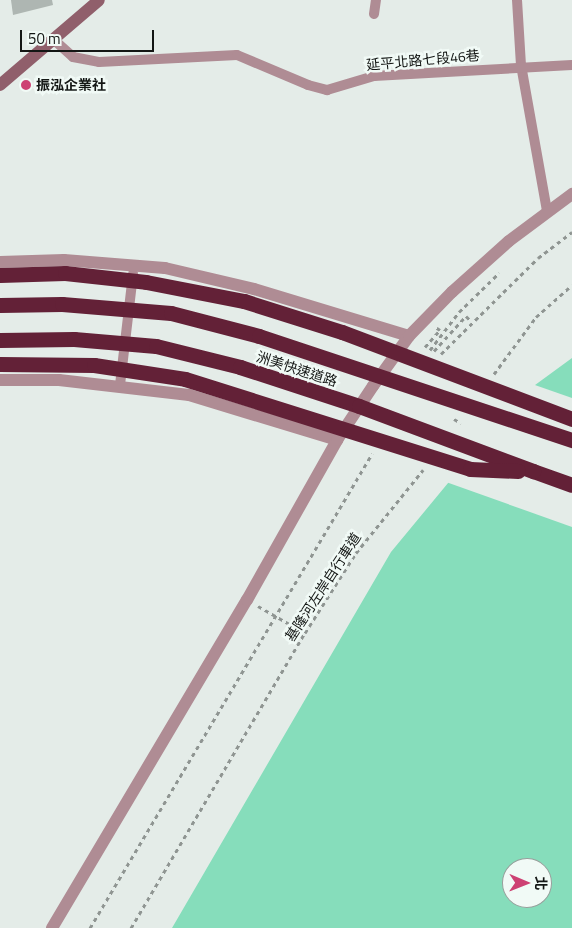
<!DOCTYPE html>
<html>
<head>
<meta charset="utf-8">
<style>
	body { margin:0 }
	#map { position:relative; width:572px; height:928px; overflow:hidden; background:#e4ece8; font-family:"Titillium Web","Noto Sans TC",sans-serif }
	div>[style] { position:absolute }
	.water>* { inset:0; background:#86ddbb }
	.pier>* { inset:0; background:#e4ece8 }
	.building>* { inset:0; background:#aeb6b2 }
	.path>* { height:3px; margin-top:-1.5px; transform-origin:0; background:repeating-linear-gradient(90deg,#8f9592 0 4px,transparent 0 8px) }
	.lane>* { height:10px; margin:-5px; padding:0 5px; transform-origin:5px; border-radius:5px; background:#af8c94 }
	.street>* { height:12px; margin:-6px; padding:0 6px; transform-origin:6px; border-radius:6px; background:#af8c94 }
	.secondary>* { height:12px; margin:-6px; padding:0 6px; transform-origin:6px; border-radius:6px; background:#905f6b }
	.highway>* { height:15px; margin:-7.5px; padding:0 7.5px; transform-origin:7.5px; border-radius:7.5px; background:#632137 }
	.highway-bridge>* { height:15px; margin:-7.5px; padding:0 7.5px; transform-origin:7.5px; border-radius:7.5px; background:#632137 }
	.dots>* { width:14px; height:14px; translate:-50% -50%; box-sizing:border-box; border:2px solid #f1faf6; border-radius:50% }
	span { translate:-50% -50%; white-space:nowrap; text-align:center; line-height:1.15; -webkit-text-stroke:5px #f1faf6; paint-order:stroke }
	.street-label { font-size:14px; color:#131614 }
	.poi-label { font-size:14px; color:#131614; font-weight:700 }
	.left { translate:0 -50%; text-align:left }
	.north { position:absolute; left:502px; top:858px; width:50px; height:50px; box-sizing:border-box; background:#f1faf6; border:1px solid #989f9c; border-radius:50%; rotate:91deg; font-size:14px; font-weight:700; line-height:20px; text-align:center; color:#131614 }
	.north::after { content:''; display:block; margin:auto; width:18px; height:22px; background:#cd4173; clip-path:polygon(50% 0,100% 100%,50% 72%,0 100%) }
	.scale { position:absolute; left:20px; top:30px; width:134px; height:22px; box-sizing:border-box; border:2px solid #131614; border-top:0; padding-left:6px; font-size:15px; line-height:18px; white-space:nowrap; color:#131614; -webkit-text-stroke:4px #f1faf6; paint-order:stroke }
</style>
</head>
<body>
<div id="map">
	<div class="water">
		<i style="clip-path:polygon(evenodd,572px 358px,572px 928px,172px 928px,391px 552px,520px 396px,572px 358px,512px 868px,542px 868px,542px 898px,512px 898px,512px 868px)"></i>
	</div>
	<div class="pier">
		<i style="clip-path:polygon(532px 384px,572px 398px,572px 527px,446px 482px,518px 394px)"></i>
	</div>
	<div class="building">
		<i style="clip-path:polygon(11px 0,52px 0,53px 5px,13px 15px)"></i>
	</div>
	<div class="path">
		<i style="left:425px;top:347px;width:23px;rotate:-49deg"></i>
		<i style="left:440px;top:330px;width:4px;rotate:-146deg"></i>
		<i style="left:430px;top:350px;width:48px;rotate:-52.7deg"></i>
		<i style="left:459px;top:312px;width:56px;rotate:-44.3deg"></i>
		<i style="left:434px;top:351px;width:47px;rotate:-47.6deg"></i>
		<i style="left:466px;top:316px;width:7px;rotate:45deg"></i>
		<i style="left:441px;top:354px;width:136px;rotate:-44.7deg"></i>
		<i style="left:538px;top:258px;width:43px;rotate:-37.4deg"></i>
		<i style="left:494px;top:374px;width:71px;rotate:-53.6deg"></i>
		<i style="left:536px;top:317px;width:48px;rotate:-41.6deg"></i>
		<i style="left:454px;top:419px;width:8px;rotate:30deg"></i>
		<i style="left:258px;top:606px;width:54px;rotate:29.9deg"></i>
		<i style="left:90px;top:928px;width:552px;rotate:-59.25deg"></i>
		<i style="left:131px;top:928px;width:342px;rotate:-59.5deg"></i>
		<i style="left:305px;top:633px;width:95px;rotate:-57.5deg"></i>
		<i style="left:356px;top:553px;width:107px;rotate:-51.1deg"></i>
	</div>
	<div class="lane">
		<i style="left:517px;top:0;width:65px;rotate:86.5deg"></i>
		<i style="left:521px;top:65px;width:148px;rotate:79.9deg"></i>
		<i style="left:374px;top:14px;width:14px;rotate:-82deg"></i>
		<i style="left:53px;top:39px;width:27px;rotate:42deg"></i>
		<i style="left:73px;top:57px;width:26px;rotate:11deg"></i>
		<i style="left:99px;top:62px;width:138px;rotate:-2.9deg"></i>
		<i style="left:237px;top:55px;width:77px;rotate:22.9deg"></i>
		<i style="left:308px;top:85px;width:20px;rotate:15deg"></i>
		<i style="left:327px;top:90px;width:49px;rotate:-16.6deg"></i>
		<i style="left:374px;top:76px;width:198px;rotate:-3.2deg"></i>
		<i style="left:120px;top:385px;width:112px;rotate:-83.3deg"></i>
	</div>
	<div class="street">
		<i style="left:0;top:262px;width:64px;rotate:-1.8deg"></i>
		<i style="left:64px;top:260px;width:101px;rotate:4.5deg"></i>
		<i style="left:165px;top:268px;width:91px;rotate:13.3deg"></i>
		<i style="left:254px;top:289px;width:162px;rotate:16.9deg"></i>
		<i style="left:0;top:380px;width:59px"></i>
		<i style="left:59px;top:380px;width:131px;rotate:6.6deg"></i>
		<i style="left:189px;top:395px;width:155px;rotate:16.9deg"></i>
		<i style="left:52px;top:928px;width:382px;rotate:-59.3deg"></i>
		<i style="left:247px;top:600px;width:184px;rotate:-60.6deg"></i>
		<i style="left:337px;top:440px;width:65px;rotate:-56.3deg"></i>
		<i style="left:373px;top:386px;width:62px;rotate:-54.2deg"></i>
		<i style="left:409px;top:336px;width:62px;rotate:-45.7deg"></i>
		<i style="left:452px;top:292px;width:76px;rotate:-41.8deg"></i>
		<i style="left:509px;top:241px;width:79px;rotate:-36.7deg"></i>
	</div>
	<div class="secondary">
		<i style="left:0;top:85px;width:130px;rotate:-40.6deg"></i>
	</div>
	<div class="highway">
		<i style="left:533px;top:471px;width:41px;rotate:19.7deg"></i>
	</div>
	<div class="highway-bridge">
		<i style="left:0;top:275px;width:65px;rotate:-1.8deg"></i>
		<i style="left:65px;top:273px;width:81px;rotate:6.3deg"></i>
		<i style="left:146px;top:282px;width:100px;rotate:11deg"></i>
		<i style="left:244px;top:301px;width:103px;rotate:17.6deg"></i>
		<i style="left:342px;top:332px;width:246px;rotate:20.7deg"></i>
		<i style="left:0;top:305px;width:62px;rotate:-0.9deg"></i>
		<i style="left:62px;top:304px;width:109px;rotate:4.7deg"></i>
		<i style="left:171px;top:313px;width:91px;rotate:14.6deg"></i>
		<i style="left:259px;top:336px;width:330px;rotate:18.4deg"></i>
		<i style="left:0;top:340px;width:74px;rotate:-0.8deg"></i>
		<i style="left:74px;top:339px;width:82px;rotate:4.9deg"></i>
		<i style="left:156px;top:346px;width:87px;rotate:14deg"></i>
		<i style="left:240px;top:367px;width:125px;rotate:18.1deg"></i>
		<i style="left:359px;top:406px;width:186px;rotate:20.5deg"></i>
		<i style="left:0;top:364px;width:94px;rotate:0.6deg"></i>
		<i style="left:94px;top:365px;width:92px;rotate:8.7deg"></i>
		<i style="left:185px;top:379px;width:299px;rotate:17.5deg"></i>
		<i style="left:470px;top:469px;width:48px;rotate:2.4deg"></i>
	</div>
	<div class="dots">
		<i style="left:26px;top:85px;background:#cd4173"></i>
	</div>
	<div class="street-label">
		<span style="left:423px;top:60px;rotate:-5deg">延平北路七段46巷</span>
		<span style="left:297px;top:369px;rotate:18deg">洲美快速道路</span>
		<span style="left:323px;top:587px;rotate:-57deg">基隆河左岸自行車道</span>
	</div>
	<div class="poi-label">
		<span class="left" style="left:36px;top:85px">振泓企業社</span>
	</div>
	<div class="north">北</div>
	<div class="scale">50 m</div>
</div>
</body>
</html>
